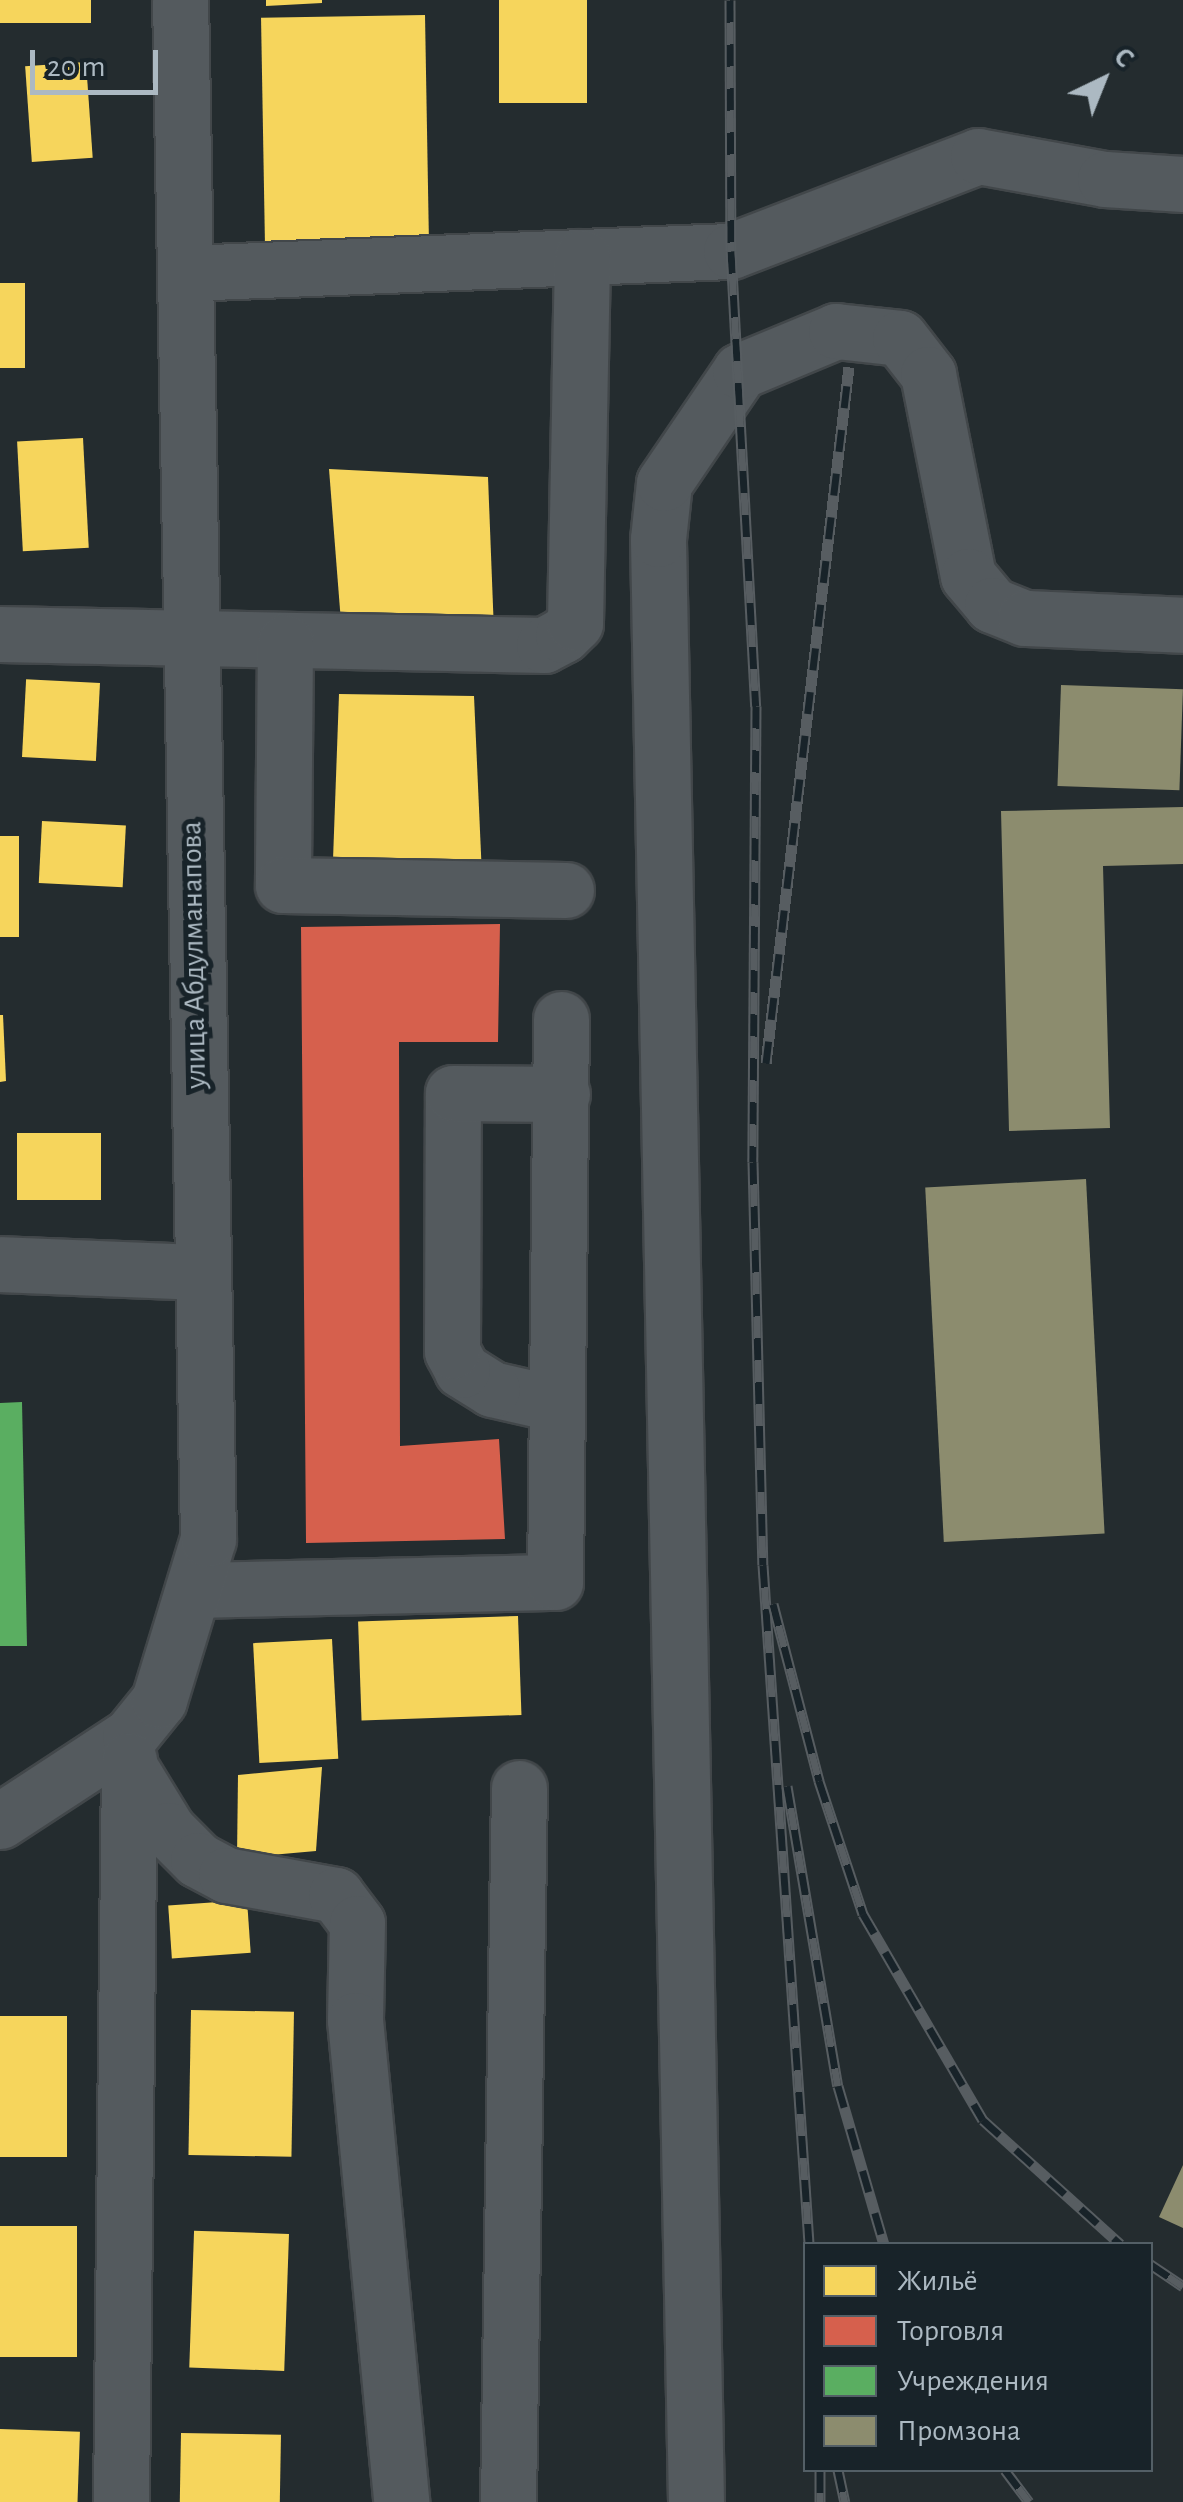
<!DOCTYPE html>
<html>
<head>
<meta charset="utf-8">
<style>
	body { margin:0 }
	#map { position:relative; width:1183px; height:2502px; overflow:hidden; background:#242c2f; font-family:"Alegreya Sans",sans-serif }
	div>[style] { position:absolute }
	.homes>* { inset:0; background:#f6d55c; transform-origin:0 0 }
	.shops>* { inset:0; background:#d6604d }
	.public>* { inset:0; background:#5aae61 }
	.industry>* { inset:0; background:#8c8c6e; transform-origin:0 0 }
	.roads { filter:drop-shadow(2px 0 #42474a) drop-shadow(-2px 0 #42474a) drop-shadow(0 2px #42474a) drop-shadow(0 -2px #42474a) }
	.minor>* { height:55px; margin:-27.5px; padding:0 27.5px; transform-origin:27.5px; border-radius:27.5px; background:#545a5e }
	.rail>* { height:11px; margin-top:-5.5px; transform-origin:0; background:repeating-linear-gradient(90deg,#182329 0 22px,#575d61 0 44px); box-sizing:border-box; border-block:2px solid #575d61 }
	span { translate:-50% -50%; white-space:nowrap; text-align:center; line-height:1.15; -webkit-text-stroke:10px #182329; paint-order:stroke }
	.street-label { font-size:30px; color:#acb9c2 }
	.legend { position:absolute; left:803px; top:2242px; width:350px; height:230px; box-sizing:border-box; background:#182329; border:2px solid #535f66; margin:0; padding:12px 18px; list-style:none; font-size:30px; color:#acb9c2 }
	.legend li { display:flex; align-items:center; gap:20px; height:50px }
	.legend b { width:50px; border:2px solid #535f66 }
	.north { position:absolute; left:1053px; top:30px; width:100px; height:100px; -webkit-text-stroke:8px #182329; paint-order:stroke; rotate:43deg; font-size:28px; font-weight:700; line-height:40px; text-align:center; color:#acb9c2 }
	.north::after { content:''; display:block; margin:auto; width:35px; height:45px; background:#acb9c2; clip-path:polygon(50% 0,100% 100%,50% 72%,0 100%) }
	.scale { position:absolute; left:30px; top:50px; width:128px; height:45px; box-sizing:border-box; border:5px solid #acb9c2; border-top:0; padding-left:12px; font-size:30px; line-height:35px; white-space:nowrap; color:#acb9c2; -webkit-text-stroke:8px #182329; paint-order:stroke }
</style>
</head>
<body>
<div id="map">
	<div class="homes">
		<i style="left:0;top:0;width:91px;height:23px"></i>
		<i style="clip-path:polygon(266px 0,322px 0,322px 3px,266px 6px)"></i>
		<i style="left:499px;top:0;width:88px;height:103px"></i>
		<i style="left:425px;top:15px;width:230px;height:164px;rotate:89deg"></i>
		<i style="left:86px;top:62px;width:96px;height:61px;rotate:86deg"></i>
		<i style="left:0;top:283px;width:25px;height:85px"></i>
		<i style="left:83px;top:438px;width:110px;height:66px;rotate:87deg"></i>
		<i style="clip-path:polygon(329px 469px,488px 477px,494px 632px,342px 635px)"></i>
		<i style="left:100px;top:683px;width:78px;height:74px;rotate:93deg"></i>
		<i style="clip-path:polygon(339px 694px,474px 696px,482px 876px,333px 860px)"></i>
		<i style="left:42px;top:821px;width:84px;height:62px;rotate:3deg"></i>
		<i style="left:0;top:836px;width:19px;height:101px"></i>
		<i style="clip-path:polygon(0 1015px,3px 1015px,6px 1081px,0 1082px)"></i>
		<i style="left:17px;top:1133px;width:84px;height:67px"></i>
		<i style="left:518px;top:1616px;width:99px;height:160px;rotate:88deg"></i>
		<i style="left:332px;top:1639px;width:120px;height:79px;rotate:87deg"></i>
		<i style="clip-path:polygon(322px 1767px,316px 1851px,237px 1858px,238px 1775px)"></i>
		<i style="left:247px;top:1900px;width:53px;height:79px;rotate:86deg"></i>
		<i style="left:191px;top:2010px;width:103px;height:145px;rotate:1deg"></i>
		<i style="left:67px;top:2016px;width:141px;height:67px;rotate:90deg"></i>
		<i style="left:0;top:2226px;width:77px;height:131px"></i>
		<i style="left:289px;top:2234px;width:137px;height:95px;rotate:92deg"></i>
		<i style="left:0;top:2429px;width:80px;height:73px;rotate:2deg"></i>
		<i style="left:181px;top:2433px;width:100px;height:69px;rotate:1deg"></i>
	</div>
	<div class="shops">
		<i style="clip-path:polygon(500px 924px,498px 1042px,399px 1042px,400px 1446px,499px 1439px,505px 1539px,306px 1543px,301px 927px)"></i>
	</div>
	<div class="public">
		<i style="clip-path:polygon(22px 1402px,27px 1646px,0 1646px,0 1403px)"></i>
	</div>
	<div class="industry">
		<i style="left:1061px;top:685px;width:122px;height:101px;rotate:2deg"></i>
		<i style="clip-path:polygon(1183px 807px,1183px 864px,1103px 866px,1110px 1128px,1009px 1131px,1001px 811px)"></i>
		<i style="left:1086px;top:1179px;width:355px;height:161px;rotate:87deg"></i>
		<i style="clip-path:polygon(1183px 2165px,1183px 2228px,1159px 2217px)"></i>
	</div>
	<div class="roads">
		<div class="minor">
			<i style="left:187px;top:273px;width:544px;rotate:-2.32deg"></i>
			<i style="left:731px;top:251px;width:265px;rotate:-21deg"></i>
			<i style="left:978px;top:156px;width:129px;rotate:10.3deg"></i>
			<i style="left:1105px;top:179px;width:78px;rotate:3.7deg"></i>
			<i style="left:0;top:634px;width:544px;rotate:1.16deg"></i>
			<i style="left:544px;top:645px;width:21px;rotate:-28deg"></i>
			<i style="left:563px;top:635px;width:17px;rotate:-45deg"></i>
			<i style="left:575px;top:623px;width:366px;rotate:-88.9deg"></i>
			<i style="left:285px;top:642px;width:243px;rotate:90.5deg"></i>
			<i style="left:283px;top:885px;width:283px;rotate:1deg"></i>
			<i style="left:0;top:1264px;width:200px;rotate:2.3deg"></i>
			<i style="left:553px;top:1403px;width:63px;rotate:-167.1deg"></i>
			<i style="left:492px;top:1389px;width:36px;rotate:-148deg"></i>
			<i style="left:462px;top:1370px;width:21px;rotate:-118deg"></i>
			<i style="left:452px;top:1351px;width:258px;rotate:-89.8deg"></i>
			<i style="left:453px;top:1093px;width:109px;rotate:0.5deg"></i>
			<i style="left:197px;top:1590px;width:358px;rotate:-1.3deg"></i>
			<i style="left:555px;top:1582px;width:563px;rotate:-89.39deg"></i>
			<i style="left:129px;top:1766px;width:75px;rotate:58.6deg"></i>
			<i style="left:168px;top:1830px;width:42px;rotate:45deg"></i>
			<i style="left:198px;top:1860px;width:32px;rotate:28deg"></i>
			<i style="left:226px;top:1875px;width:112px;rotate:10.3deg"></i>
			<i style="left:336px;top:1895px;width:35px;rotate:53deg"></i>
			<i style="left:357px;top:1923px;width:97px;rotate:91.2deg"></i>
			<i style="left:355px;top:2020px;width:484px;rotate:84.5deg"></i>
			<i style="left:0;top:1821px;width:155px;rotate:-33.2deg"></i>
			<i style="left:130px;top:1736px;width:46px;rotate:-51.1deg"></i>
			<i style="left:159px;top:1700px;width:168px;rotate:-73.1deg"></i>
			<i style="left:208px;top:1539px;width:1539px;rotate:-91.04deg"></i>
			<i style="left:121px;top:2502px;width:742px;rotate:-89.38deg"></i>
			<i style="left:508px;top:2502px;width:714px;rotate:-89.12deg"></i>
			<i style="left:696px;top:2502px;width:1963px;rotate:-91.11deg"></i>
			<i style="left:658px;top:539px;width:56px;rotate:-83.9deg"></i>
			<i style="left:664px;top:483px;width:135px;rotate:-55.8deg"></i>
			<i style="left:740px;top:371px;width:104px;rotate:-22.6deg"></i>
			<i style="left:836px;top:331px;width:64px;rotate:6.2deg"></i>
			<i style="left:900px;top:338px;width:46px;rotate:52.1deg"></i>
			<i style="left:928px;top:374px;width:206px;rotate:78.8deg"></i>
			<i style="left:968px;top:576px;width:38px;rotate:50deg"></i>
			<i style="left:992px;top:605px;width:35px;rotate:22deg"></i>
			<i style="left:1025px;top:618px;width:158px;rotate:2.5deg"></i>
		</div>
	</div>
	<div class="rail">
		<i style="left:730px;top:0;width:251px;rotate:89.8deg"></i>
		<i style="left:731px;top:251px;width:456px;rotate:86.9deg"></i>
		<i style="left:756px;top:706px;width:456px;rotate:90.4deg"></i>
		<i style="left:753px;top:1162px;width:403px;rotate:88.6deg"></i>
		<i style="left:763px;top:1565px;width:681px;rotate:86.12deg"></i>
		<i style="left:766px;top:1063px;width:701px;rotate:-83.2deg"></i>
		<i style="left:773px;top:1604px;width:183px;rotate:75.4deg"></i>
		<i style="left:819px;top:1781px;width:140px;rotate:71.7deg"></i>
		<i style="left:863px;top:1914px;width:238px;rotate:59.8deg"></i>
		<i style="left:983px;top:2120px;width:185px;rotate:42.1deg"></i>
		<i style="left:787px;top:1786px;width:304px;rotate:80.4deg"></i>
		<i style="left:838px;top:2086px;width:165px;rotate:73.8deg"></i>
		<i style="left:1150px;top:2264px;width:40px;rotate:34deg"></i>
		<i style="left:820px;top:2470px;width:32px;rotate:90deg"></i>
		<i style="left:838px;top:2470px;width:33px;rotate:78deg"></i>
		<i style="left:1005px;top:2470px;width:40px;rotate:53deg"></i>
	</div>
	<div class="street-label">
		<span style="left:194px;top:955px;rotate:-91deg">улица Абдулманапова</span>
	</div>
	<ul class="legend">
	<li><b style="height:28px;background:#f6d55c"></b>Жильё</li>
	<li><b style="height:28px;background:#d6604d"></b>Торговля</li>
	<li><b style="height:28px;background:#5aae61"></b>Учреждения</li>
	<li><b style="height:28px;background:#8c8c6e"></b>Промзона</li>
	</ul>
	<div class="north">С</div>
	<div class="scale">20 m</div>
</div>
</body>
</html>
